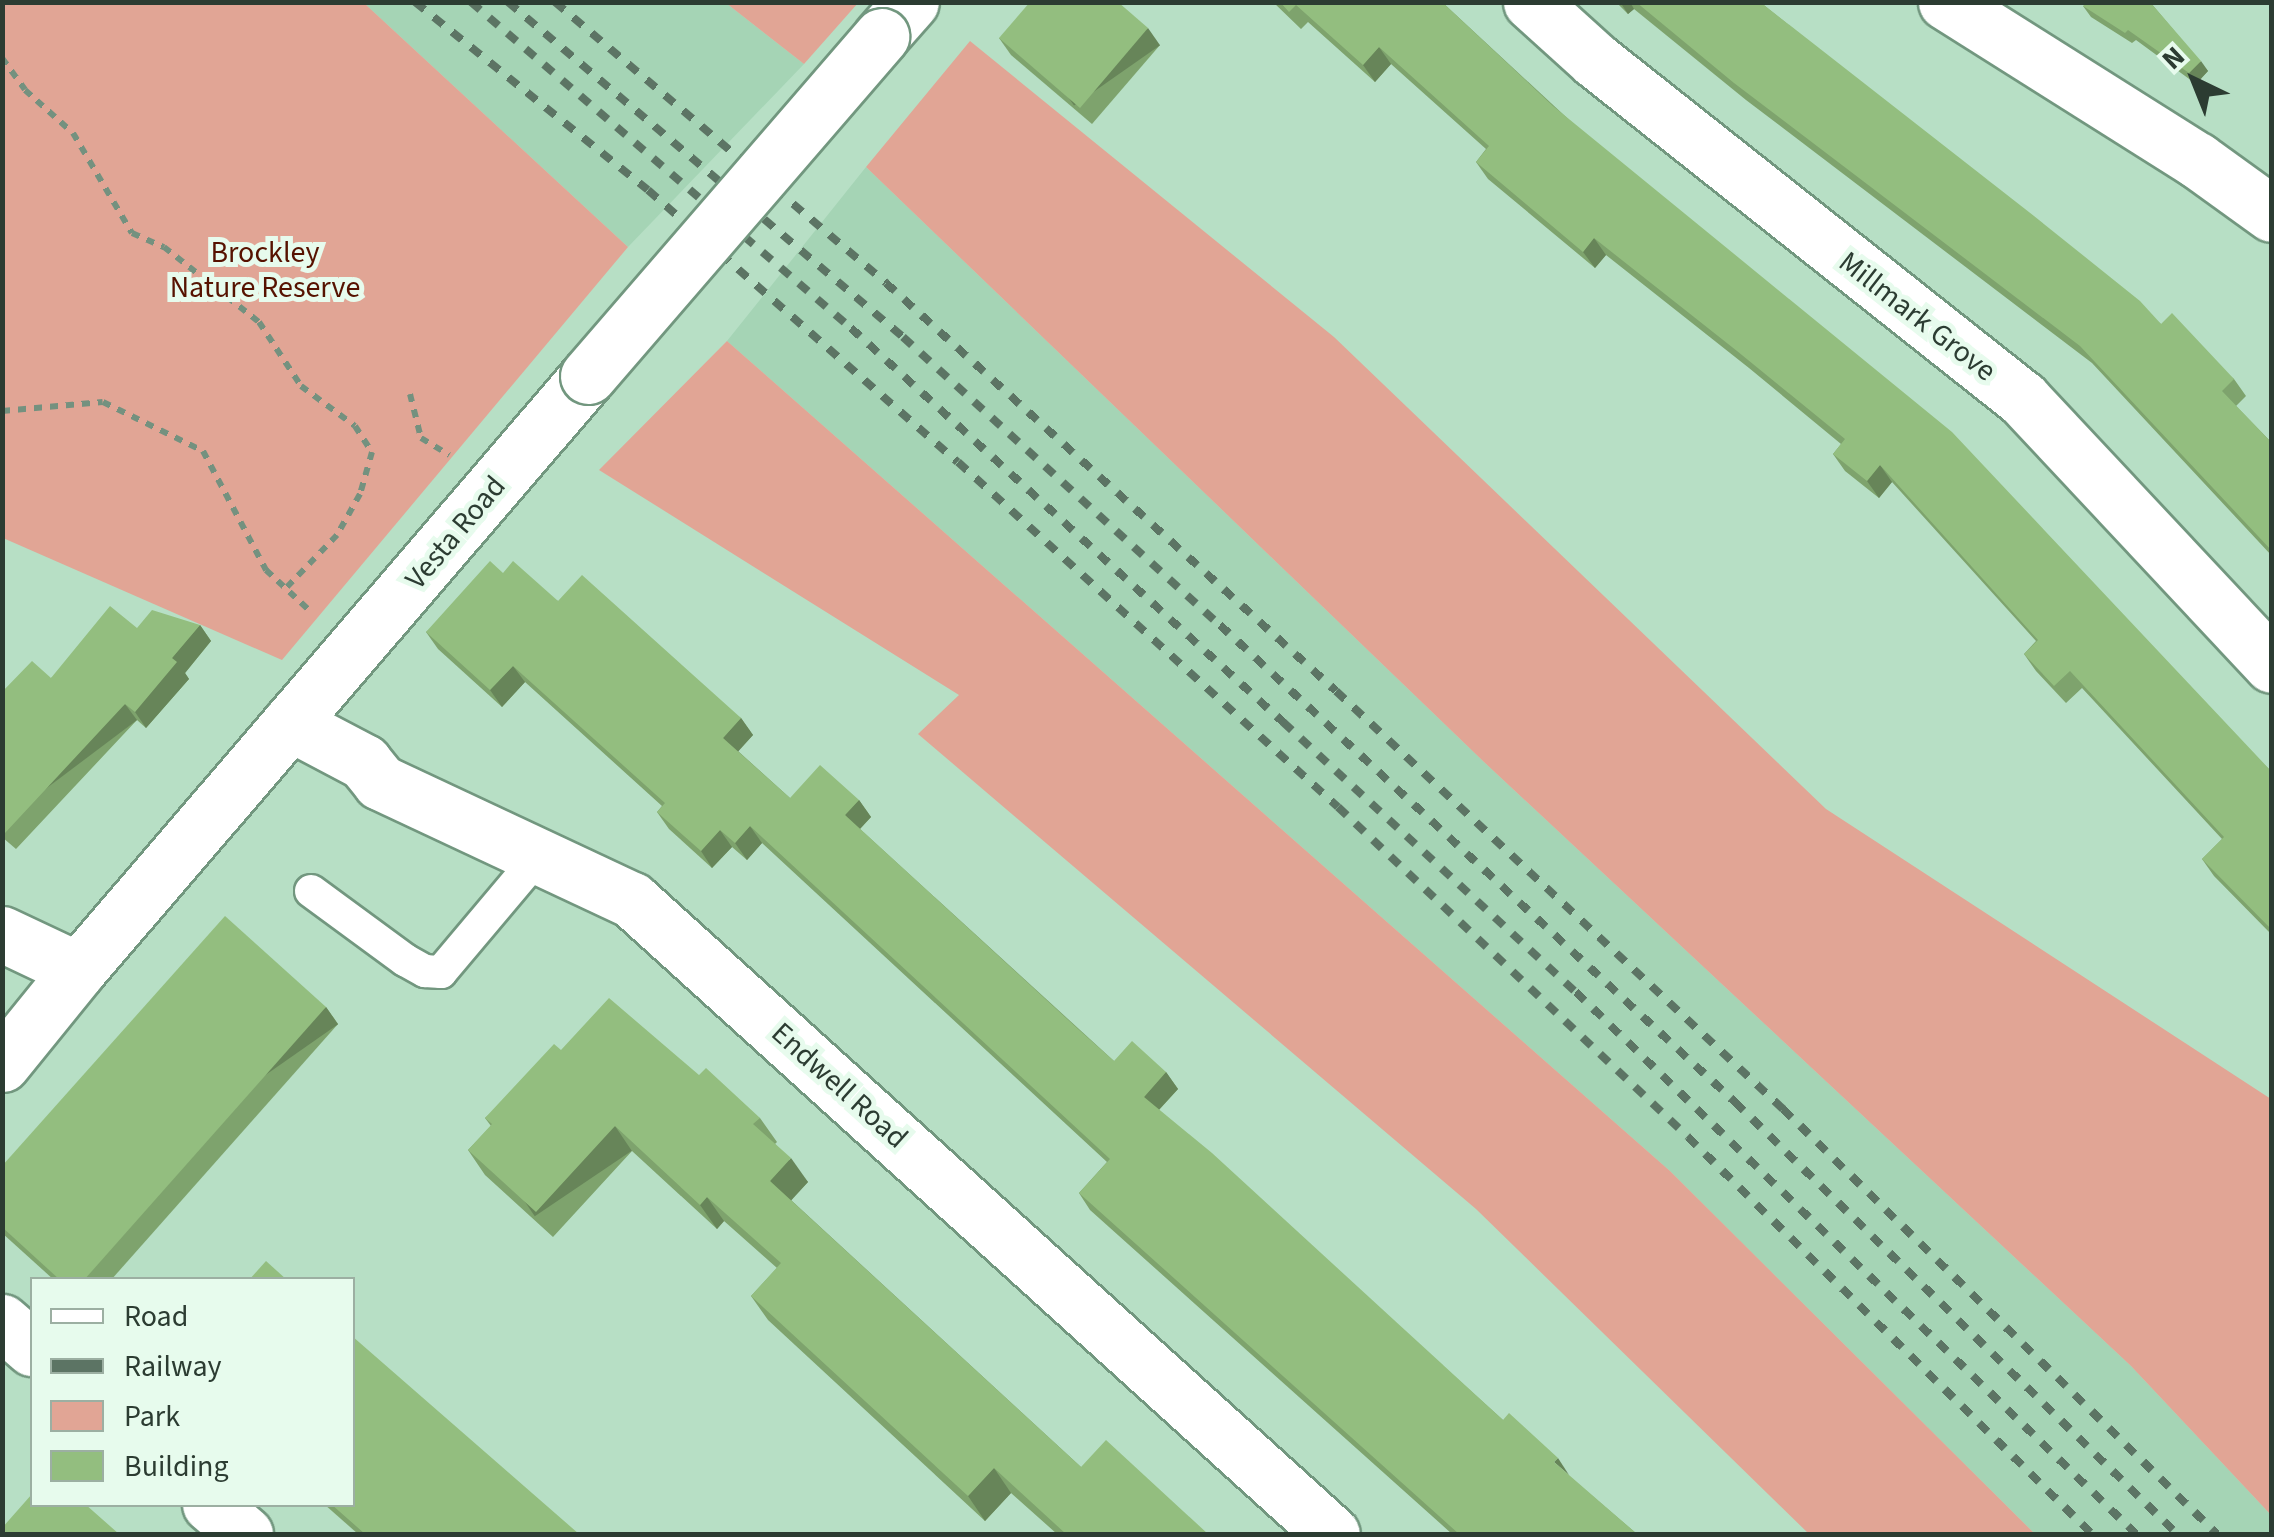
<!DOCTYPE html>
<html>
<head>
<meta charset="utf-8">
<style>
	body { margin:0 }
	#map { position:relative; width:2274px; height:1537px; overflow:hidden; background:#b7dfc5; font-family:"Source Sans 3",sans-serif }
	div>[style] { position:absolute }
	.built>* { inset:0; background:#a5d4b5 }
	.green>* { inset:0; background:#e1a595 }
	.path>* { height:6px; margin-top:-3px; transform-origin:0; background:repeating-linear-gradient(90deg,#74917f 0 8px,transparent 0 16px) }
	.roads { filter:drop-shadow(2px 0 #72977f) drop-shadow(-2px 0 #72977f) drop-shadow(0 2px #72977f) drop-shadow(0 -2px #72977f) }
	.lane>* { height:32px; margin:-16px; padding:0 16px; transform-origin:16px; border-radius:16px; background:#fff }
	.street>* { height:55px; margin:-27.5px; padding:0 27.5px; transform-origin:27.5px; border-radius:27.5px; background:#fff }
	.secondary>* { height:55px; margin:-27.5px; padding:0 27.5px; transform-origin:27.5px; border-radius:27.5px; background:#fff }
	.rail>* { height:8px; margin-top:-4px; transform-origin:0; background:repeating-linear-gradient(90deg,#5c7464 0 12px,transparent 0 24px) }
	.bridges { filter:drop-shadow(2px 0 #72977f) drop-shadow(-2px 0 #72977f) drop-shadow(0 2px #72977f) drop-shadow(0 -2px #72977f) }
	.secondary-bridge>* { height:55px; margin:-27.5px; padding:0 27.5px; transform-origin:27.5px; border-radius:27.5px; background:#fff }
	.wall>* { inset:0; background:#7ea36d }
	.shaded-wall>* { inset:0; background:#678559; transform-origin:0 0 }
	.building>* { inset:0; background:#93be7f }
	span { translate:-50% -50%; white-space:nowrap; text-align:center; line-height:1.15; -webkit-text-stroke:10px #e7fbed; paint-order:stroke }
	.park-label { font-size:30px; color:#561200 }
	.street-label { font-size:30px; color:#2c3c32 }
	.frame { position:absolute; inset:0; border:5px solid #2c3c32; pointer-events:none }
	.legend { position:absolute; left:30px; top:1277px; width:325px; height:230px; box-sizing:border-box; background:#e7fbed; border:2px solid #9cafa2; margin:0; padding:12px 18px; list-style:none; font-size:30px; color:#2c3c32 }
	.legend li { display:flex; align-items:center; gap:20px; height:50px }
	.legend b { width:50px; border:2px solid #9cafa2 }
	.north { position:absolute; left:2144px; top:30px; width:100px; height:100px; -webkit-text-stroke:8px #e7fbed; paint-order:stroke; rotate:317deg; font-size:28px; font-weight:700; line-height:40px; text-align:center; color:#2c3c32 }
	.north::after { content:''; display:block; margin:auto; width:35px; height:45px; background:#2c3c32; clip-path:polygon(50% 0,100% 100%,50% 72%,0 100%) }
</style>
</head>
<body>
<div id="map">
	<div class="built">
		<i style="clip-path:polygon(364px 3px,726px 3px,804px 64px,628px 247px)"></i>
		<i style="clip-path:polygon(866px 167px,1484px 762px,2131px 1366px,2271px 1515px,2271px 1534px,2035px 1534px,1670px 1171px,727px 341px)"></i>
	</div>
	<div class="green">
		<i style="clip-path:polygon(2px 3px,364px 3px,628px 247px,282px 660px,3px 538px)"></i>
		<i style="clip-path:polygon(726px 3px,858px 3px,804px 64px)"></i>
		<i style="clip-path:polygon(970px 41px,1334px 337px,1826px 809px,2271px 1099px,2271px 1515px,2131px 1366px,1484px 762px,866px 167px)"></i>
		<i style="clip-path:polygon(727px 341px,1670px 1171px,2035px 1534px,1809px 1534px,1476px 1209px,918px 734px,959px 695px,599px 470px)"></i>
	</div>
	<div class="path">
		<i style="left:2px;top:58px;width:39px;rotate:54deg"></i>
		<i style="left:25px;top:90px;width:64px;rotate:41.9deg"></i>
		<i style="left:73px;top:133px;width:116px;rotate:59.5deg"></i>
		<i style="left:132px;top:233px;width:35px;rotate:24deg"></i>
		<i style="left:164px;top:247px;width:121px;rotate:38.3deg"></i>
		<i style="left:259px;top:322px;width:77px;rotate:56.7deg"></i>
		<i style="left:301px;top:386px;width:67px;rotate:36.5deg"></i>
		<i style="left:355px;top:426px;width:31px;rotate:57deg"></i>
		<i style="left:372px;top:452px;width:44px;rotate:105.9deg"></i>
		<i style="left:360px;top:494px;width:47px;rotate:119.3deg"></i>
		<i style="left:337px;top:535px;width:76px;rotate:133.9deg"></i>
		<i style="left:410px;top:394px;width:45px;rotate:76deg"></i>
		<i style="left:421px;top:438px;width:33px;rotate:31deg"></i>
		<i style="left:2px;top:411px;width:101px;rotate:-5.1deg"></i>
		<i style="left:103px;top:402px;width:111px;rotate:26.1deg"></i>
		<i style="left:203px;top:451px;width:135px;rotate:62.1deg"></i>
		<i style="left:266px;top:570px;width:62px;rotate:43deg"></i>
	</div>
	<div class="roads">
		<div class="lane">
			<i style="left:311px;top:891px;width:117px;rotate:36.3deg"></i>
			<i style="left:405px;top:960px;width:23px;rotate:29deg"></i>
			<i style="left:425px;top:971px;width:16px;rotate:4deg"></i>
			<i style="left:441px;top:972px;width:149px;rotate:-49.9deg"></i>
		</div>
		<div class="street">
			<i style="left:1531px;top:2px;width:86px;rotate:42.2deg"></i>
			<i style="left:1595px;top:60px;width:546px;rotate:38.38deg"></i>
			<i style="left:2023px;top:399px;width:364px;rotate:46.9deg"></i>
			<i style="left:2px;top:934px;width:84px;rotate:25.3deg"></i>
			<i style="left:2px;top:1322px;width:40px;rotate:41deg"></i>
			<i style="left:210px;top:1504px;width:46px;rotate:40.6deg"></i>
		</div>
		<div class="secondary">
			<i style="left:1946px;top:2px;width:297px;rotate:32.2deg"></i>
			<i style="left:2197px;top:160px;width:92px;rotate:35.8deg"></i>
			<i style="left:881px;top:36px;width:45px;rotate:-48.6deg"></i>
			<i style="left:290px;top:723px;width:84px;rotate:27.8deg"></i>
			<i style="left:364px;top:762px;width:26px;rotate:51deg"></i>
			<i style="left:380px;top:782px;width:278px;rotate:25.1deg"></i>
			<i style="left:632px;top:900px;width:944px;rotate:42.17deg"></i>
			<i style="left:2px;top:1064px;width:121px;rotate:-51deg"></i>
			<i style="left:78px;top:970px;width:783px;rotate:-49.35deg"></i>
		</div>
	</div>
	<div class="rail">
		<i style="left:415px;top:2px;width:299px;rotate:38.9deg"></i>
		<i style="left:648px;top:190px;width:412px;rotate:41.3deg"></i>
		<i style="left:958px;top:462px;width:513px;rotate:42.24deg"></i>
		<i style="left:1338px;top:807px;width:481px;rotate:43.3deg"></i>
		<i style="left:1688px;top:1137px;width:566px;rotate:44.5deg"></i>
		<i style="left:471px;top:2px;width:501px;rotate:40.63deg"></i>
		<i style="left:851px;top:328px;width:585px;rotate:42.37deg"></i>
		<i style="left:1283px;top:722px;width:398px;rotate:42.7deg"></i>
		<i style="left:1576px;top:992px;width:779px;rotate:44.06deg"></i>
		<i style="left:508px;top:2px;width:518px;rotate:40.3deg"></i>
		<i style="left:903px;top:337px;width:428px;rotate:42.3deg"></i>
		<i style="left:1220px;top:625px;width:702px;rotate:42.81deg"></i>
		<i style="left:1735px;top:1102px;width:618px;rotate:44.34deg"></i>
		<i style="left:555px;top:2px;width:434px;rotate:40.3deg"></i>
		<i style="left:886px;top:283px;width:607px;rotate:42.2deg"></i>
		<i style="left:1336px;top:691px;width:612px;rotate:43.08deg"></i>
		<i style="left:1783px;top:1109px;width:607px;rotate:44.4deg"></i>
	</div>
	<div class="bridges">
		<div class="secondary-bridge">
			<i style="left:588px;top:376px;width:449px;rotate:-49.2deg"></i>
		</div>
	</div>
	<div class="wall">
		<i style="clip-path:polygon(1273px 2px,1442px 2px,2272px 772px,2272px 935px,2214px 876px,2202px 859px,2222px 839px,2082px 688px,2066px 703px,2036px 671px,2024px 654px,2036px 641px,1892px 482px,1879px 498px,1845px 471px,1833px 454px,1841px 444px,1749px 368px,1606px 255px,1595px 268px,1488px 179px,1476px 162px,1486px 149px,1391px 64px,1375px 82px,1308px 22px,1301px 29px)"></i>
		<i style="clip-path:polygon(1616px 2px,1760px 2px,2161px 324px,2234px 379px,2246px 396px,2236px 406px,2272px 443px,2272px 556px,2092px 363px,1746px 100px,1634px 9px,1628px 14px)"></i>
		<i style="clip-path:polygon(2082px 2px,2150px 2px,2208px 71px,2196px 84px,2136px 40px,2132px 43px,2091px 17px,2083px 6px,2086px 5px)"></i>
		<i style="clip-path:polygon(999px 38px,1160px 45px,1092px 124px,1011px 55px)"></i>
		<i style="clip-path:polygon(503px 573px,558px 601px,741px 718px,753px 735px,738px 751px,790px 798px,859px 800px,871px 817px,860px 829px,1114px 1061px,1166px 1072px,1178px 1089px,1159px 1110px,1503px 1420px,1637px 1534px,1452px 1534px,1090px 1210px,1079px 1193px,1107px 1162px,762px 843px,747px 860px,732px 847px,712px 868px,669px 829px,657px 812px,662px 806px,525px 682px,502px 707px,438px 649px,426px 632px)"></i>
		<i style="clip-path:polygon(200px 625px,211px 641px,185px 673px,189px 679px,146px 728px,137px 720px,16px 849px,2px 837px,2px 692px,51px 678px,137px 628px)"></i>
		<i style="clip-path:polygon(326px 1007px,338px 1024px,111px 1280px,54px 1280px,2px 1233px,2px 1166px)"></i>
		<i style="clip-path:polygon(561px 1050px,760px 1118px,777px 1142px,775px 1144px,808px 1182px,791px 1200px,1081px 1467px,1208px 1534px,1057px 1534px,1011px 1493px,985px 1521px,768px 1320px,751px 1296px,777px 1268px,724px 1221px,717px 1229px,632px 1151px,553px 1237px,485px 1175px,468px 1150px,491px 1126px,485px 1118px)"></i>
		<i style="clip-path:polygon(324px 1504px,352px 1504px,579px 1534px,358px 1534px)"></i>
	</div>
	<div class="shaded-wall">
		<i style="clip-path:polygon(1620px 2px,1630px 2px,1634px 9px,1628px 14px)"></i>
		<i style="left:1148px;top:28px;width:21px;height:105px;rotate:55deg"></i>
		<i style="clip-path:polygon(1379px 47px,1391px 64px,1375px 82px,1363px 65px)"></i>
		<i style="clip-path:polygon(2201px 61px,2208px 71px,2196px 84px,2189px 73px)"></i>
		<i style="clip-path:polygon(1594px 238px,1606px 255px,1595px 268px,1583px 252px)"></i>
		<i style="clip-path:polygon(1880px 465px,1892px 482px,1879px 498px,1867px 481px)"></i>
		<i style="clip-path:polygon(200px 625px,211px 641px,185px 673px,189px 679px,146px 728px,135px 712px,172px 658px)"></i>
		<i style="clip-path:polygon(513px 666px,525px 682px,502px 707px,490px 690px)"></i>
		<i style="left:125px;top:704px;width:20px;height:176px;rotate:53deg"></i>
		<i style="clip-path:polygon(741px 718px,753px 735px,735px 755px,723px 738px)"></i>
		<i style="clip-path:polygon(859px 800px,871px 817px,857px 832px,845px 815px)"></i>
		<i style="clip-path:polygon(750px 826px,762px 843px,747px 860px,735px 843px)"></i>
		<i style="clip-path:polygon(720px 830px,732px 847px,712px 868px,701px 851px)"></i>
		<i style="left:326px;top:1007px;width:21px;height:365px;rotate:55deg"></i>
		<i style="clip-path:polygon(1166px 1072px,1178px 1089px,1155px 1114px,1144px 1097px)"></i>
		<i style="left:615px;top:1126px;width:30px;height:117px;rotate:56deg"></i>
		<i style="clip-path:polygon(791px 1158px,808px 1182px,787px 1205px,770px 1181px)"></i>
		<i style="clip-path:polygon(707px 1197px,724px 1221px,717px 1229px,700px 1205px)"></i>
		<i style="clip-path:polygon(1558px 1458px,1569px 1475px,1554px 1462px)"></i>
		<i style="clip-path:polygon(994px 1468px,1011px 1493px,985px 1521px,968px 1496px)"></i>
	</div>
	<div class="building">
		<i style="clip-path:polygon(1030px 2px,1118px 2px,1148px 28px,1080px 108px,999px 38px)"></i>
		<i style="clip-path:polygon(1280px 2px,1442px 2px,1553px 106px,1952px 432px,2272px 772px,2272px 930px,2202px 859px,2224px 837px,2070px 671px,2054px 686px,2024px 654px,2038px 640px,1880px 465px,1867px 481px,1833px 454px,1845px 439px,1737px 351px,1594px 238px,1583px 252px,1476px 162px,1489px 146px,1379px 47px,1363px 65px,1296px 5px,1289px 12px)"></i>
		<i style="clip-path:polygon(1636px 2px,1760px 2px,2034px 216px,2140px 301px,2161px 324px,2172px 313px,2234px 379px,2222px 391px,2272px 443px,2272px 551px,2080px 346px,1734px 83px)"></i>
		<i style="clip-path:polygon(2088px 2px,2150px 2px,2201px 61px,2189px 73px,2128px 30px,2125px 33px,2083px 6px)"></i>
		<i style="clip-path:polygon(490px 561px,503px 573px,513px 561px,558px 601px,582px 575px,741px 718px,723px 738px,790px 798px,820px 765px,859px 800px,845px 815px,1078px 1029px,1114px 1061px,1132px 1041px,1166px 1072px,1144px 1097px,1212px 1153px,1503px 1420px,1509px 1413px,1558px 1458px,1554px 1462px,1637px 1534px,1459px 1534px,1079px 1193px,1110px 1159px,750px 826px,735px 843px,720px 830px,701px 851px,657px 812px,665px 803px,513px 666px,490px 690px,426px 632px)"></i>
		<i style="clip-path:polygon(110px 606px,137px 628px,152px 610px,200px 625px,172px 658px,177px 662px,135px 712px,125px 704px,5px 833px,2px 831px,2px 692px,32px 661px,51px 678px)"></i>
		<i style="clip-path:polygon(225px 916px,326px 1007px,84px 1280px,60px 1280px,2px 1227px,2px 1166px)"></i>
		<i style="clip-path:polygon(609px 998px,699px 1075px,706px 1068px,760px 1118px,753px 1124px,791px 1158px,770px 1181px,1081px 1467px,1106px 1440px,1208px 1534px,1066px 1534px,994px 1468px,968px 1496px,751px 1296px,781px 1263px,707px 1197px,700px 1205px,615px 1126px,536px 1212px,468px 1150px,492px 1124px,485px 1118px,554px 1044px,561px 1050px)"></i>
		<i style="clip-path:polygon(266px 1261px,287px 1280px,249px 1280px)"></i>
		<i style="clip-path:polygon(352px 1336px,579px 1534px,365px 1534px,331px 1504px,352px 1504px)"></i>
		<i style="clip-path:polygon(32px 1494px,32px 1504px,85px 1504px,119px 1534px,8px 1534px,2px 1530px,2px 1528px)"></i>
	</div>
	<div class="park-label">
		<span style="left:265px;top:270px">Brockley<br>Nature Reserve</span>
	</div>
	<div class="street-label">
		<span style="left:1917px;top:317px;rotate:38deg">Millmark Grove</span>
		<span style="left:456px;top:533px;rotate:-50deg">Vesta Road</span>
		<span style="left:839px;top:1086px;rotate:42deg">Endwell Road</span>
	</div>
	<div class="frame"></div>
	<ul class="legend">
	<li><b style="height:12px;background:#fff"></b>Road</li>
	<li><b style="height:12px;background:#5c7464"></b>Railway</li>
	<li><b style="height:28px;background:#e1a595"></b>Park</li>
	<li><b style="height:28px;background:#93be7f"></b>Building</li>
	</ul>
	<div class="north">N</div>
</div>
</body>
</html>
